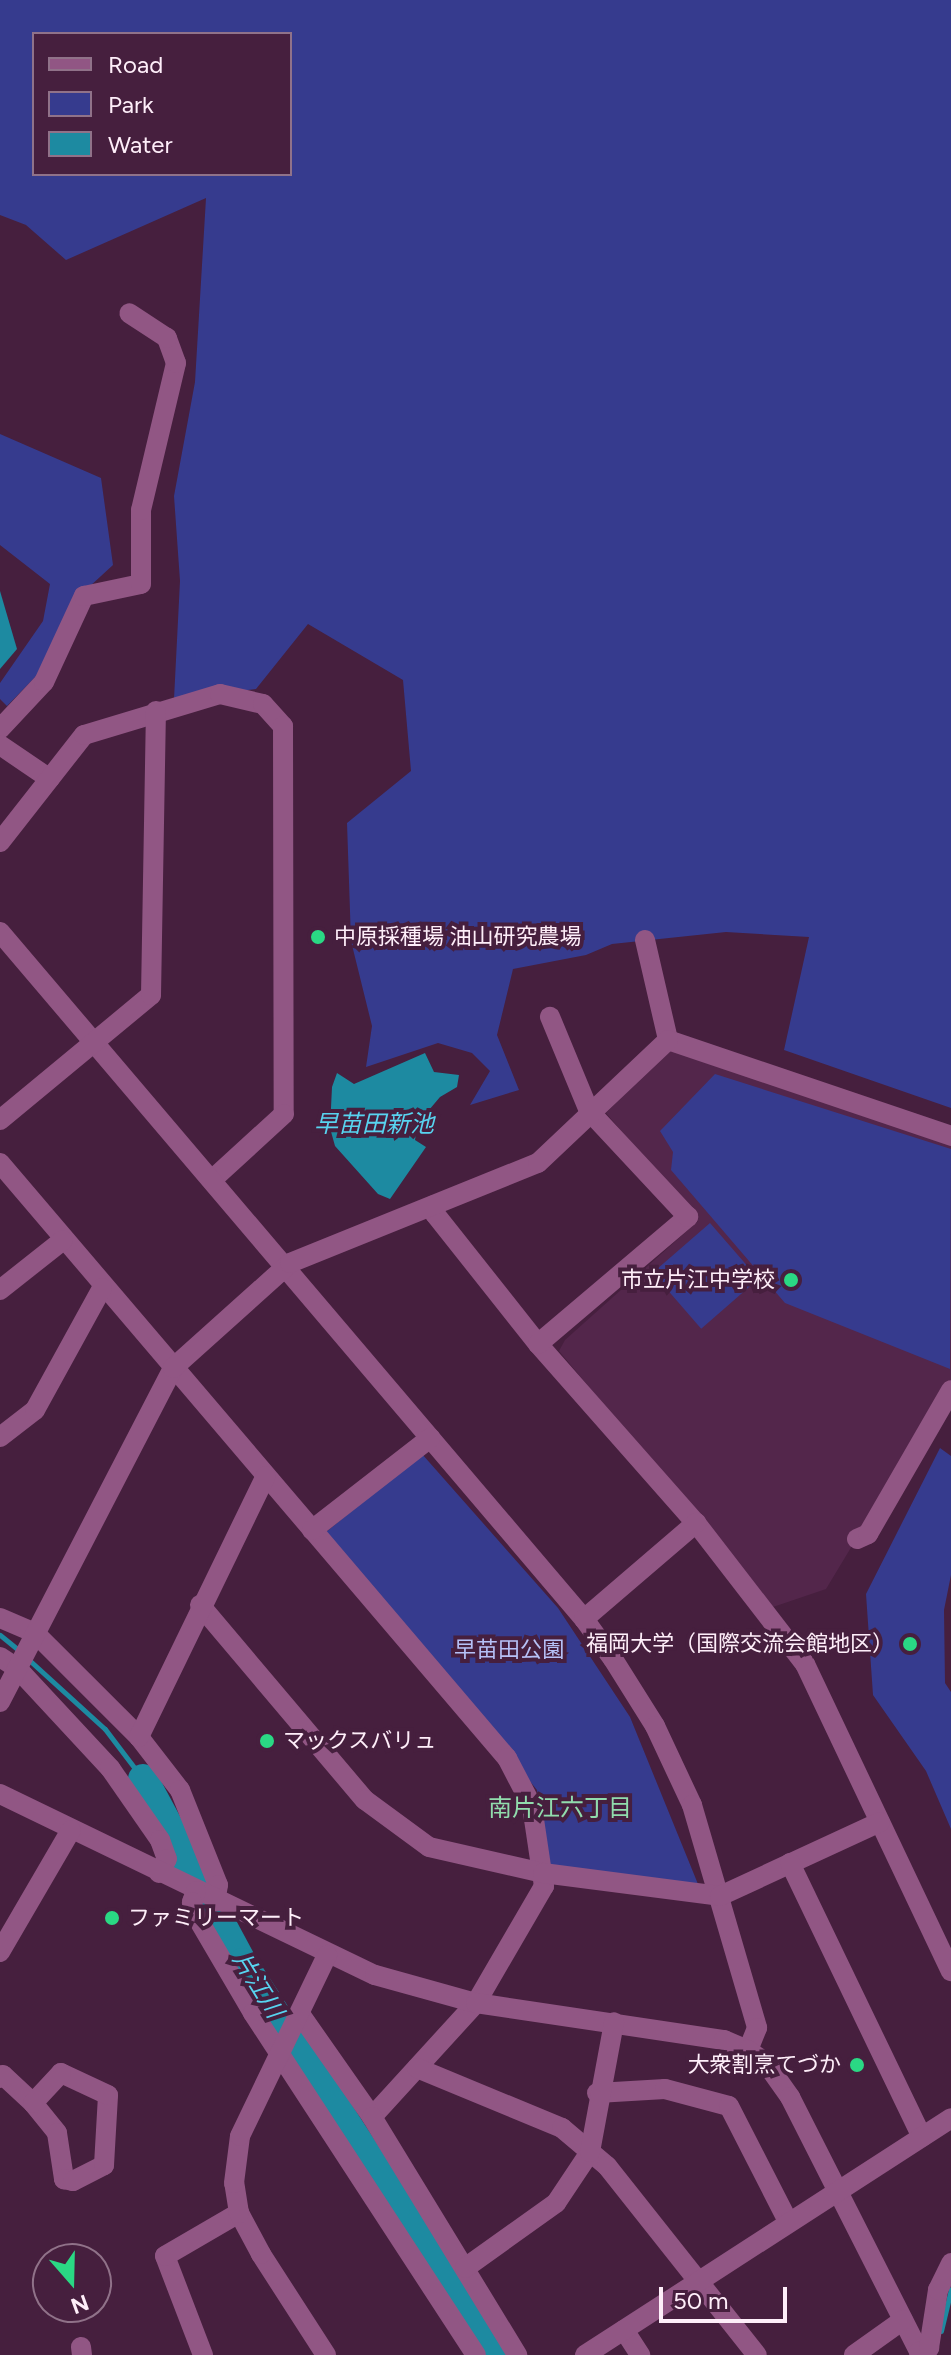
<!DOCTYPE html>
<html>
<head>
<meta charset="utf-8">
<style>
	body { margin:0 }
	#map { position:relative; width:951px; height:2355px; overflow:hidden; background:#461f3e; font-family:Figtree,"Noto Sans JP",sans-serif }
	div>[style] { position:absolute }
	.built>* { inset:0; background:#53264b }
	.green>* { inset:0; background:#363b8e; transform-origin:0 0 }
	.water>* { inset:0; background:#1d8aa1 }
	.stream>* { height:5px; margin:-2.5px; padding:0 2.5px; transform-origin:2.5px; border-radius:2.5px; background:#1d8aa1 }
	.river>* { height:30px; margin:-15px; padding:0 15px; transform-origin:15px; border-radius:15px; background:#1d8aa1 }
	.minor>* { height:20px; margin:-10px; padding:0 10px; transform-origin:10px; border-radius:10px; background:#915684 }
	.dots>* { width:22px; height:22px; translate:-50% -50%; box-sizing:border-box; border:4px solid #461f3e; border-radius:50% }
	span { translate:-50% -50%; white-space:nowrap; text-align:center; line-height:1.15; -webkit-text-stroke:8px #461f3e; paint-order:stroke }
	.poi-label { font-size:22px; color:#feeef9 }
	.left { translate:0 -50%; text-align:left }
	.right { translate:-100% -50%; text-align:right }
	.park-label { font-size:22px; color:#b6c1f7 }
	.water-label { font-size:24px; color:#58d4f0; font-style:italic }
	.neighbourhood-label { font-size:24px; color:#91dcad }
	.legend { position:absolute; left:32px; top:32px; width:260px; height:144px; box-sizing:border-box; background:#461f3e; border:2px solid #907289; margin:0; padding:10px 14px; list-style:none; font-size:24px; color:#feeef9 }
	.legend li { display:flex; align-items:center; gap:16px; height:40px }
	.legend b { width:40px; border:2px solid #907289 }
	.north { position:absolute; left:32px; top:2243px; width:80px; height:80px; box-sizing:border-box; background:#461f3e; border:2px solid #907289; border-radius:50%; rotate:160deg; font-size:22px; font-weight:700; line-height:32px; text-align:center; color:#feeef9 }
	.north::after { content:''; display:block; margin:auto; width:28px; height:36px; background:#2ad884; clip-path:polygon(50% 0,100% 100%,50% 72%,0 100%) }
	.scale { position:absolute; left:659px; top:2287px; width:128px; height:36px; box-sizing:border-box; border:4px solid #feeef9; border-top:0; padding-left:10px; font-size:24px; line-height:28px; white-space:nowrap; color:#feeef9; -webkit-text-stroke:6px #461f3e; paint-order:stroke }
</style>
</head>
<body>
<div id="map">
	<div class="built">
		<i style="clip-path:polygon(668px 1050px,951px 1142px,951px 1382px,826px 1589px,773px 1607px,559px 1351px,565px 1340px,698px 1221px,606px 1113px)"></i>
	</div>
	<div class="green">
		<i style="clip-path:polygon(evenodd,0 0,951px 0,951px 1108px,784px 1050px,809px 937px,726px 932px,612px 944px,586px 955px,513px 969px,497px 1035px,519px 1090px,470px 1105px,490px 1071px,472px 1053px,438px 1043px,366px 1067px,372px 1026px,351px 941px,347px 823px,411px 771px,403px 680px,308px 624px,256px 689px,174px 699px,180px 581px,174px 496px,195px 382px,206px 198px,66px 260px,26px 225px,0 215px,0 0,34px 34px,290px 34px,290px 174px,34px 174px,34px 34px)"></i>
		<i style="clip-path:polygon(0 434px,101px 478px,113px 565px,77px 598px,42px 670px,7px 706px,0 699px,0 683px,43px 621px,50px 584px,0 545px)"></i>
		<i style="clip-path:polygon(715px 1074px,951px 1149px,950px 1369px,785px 1303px,671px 1170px,673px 1152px,660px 1131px)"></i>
		<i style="left:710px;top:1223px;width:74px;height:76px;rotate:49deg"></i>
		<i style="clip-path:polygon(940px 1448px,951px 1456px,951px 1575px,944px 1610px,945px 1683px,951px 1692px,951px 1829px,926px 1771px,873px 1695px,866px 1594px)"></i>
		<i style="clip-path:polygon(422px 1454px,558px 1608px,630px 1717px,700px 1889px,548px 1869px,537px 1790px,326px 1532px)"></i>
	</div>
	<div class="water">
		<i style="clip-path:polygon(0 591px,17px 649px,0 669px)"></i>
		<i style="clip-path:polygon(425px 1053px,434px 1072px,459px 1075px,457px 1087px,440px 1097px,418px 1123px,415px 1140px,426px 1147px,390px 1199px,378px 1194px,335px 1146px,330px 1128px,332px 1087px,337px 1073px,354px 1084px)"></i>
	</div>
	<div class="stream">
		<i style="left:0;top:1635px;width:27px;rotate:39deg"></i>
		<i style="left:28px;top:1659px;width:104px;rotate:42.3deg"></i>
		<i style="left:105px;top:1729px;width:63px;rotate:52.8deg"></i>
		<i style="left:941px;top:2331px;width:43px;rotate:-76.6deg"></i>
	</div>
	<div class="river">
		<i style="left:143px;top:1779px;width:209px;rotate:61.7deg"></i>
		<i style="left:242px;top:1963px;width:468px;rotate:57deg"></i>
	</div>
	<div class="minor">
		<i style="left:0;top:729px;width:64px;rotate:-46.9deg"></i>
		<i style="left:44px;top:682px;width:95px;rotate:-65.1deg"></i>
		<i style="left:84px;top:596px;width:58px;rotate:-11.9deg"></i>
		<i style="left:141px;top:584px;width:74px;rotate:-90deg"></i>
		<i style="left:141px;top:510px;width:151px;rotate:-76.6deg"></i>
		<i style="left:176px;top:363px;width:27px;rotate:-110deg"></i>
		<i style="left:167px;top:338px;width:45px;rotate:-146.7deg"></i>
		<i style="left:0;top:745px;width:60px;rotate:34.2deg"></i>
		<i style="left:0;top:842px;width:136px;rotate:-51.9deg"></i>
		<i style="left:84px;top:735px;width:142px;rotate:-16.8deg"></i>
		<i style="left:220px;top:694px;width:44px;rotate:13.1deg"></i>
		<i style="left:263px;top:704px;width:30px;rotate:48deg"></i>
		<i style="left:283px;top:726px;width:388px;rotate:89.9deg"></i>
		<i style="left:284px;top:1114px;width:98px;rotate:137.5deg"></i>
		<i style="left:0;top:932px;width:902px;rotate:49.63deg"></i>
		<i style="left:584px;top:1619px;width:49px;rotate:54.1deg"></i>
		<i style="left:613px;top:1659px;width:79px;rotate:57.9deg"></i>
		<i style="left:655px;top:1726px;width:87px;rotate:64.9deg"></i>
		<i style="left:692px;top:1805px;width:232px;rotate:73.7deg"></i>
		<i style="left:757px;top:2028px;width:24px;rotate:112deg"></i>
		<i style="left:645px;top:940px;width:103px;rotate:77deg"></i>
		<i style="left:668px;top:1040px;width:299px;rotate:18.7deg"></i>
		<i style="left:0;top:1120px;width:196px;rotate:-39.6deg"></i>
		<i style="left:151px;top:995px;width:284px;rotate:-89deg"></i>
		<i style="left:0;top:1163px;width:782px;rotate:49.57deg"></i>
		<i style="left:507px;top:1758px;width:54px;rotate:62.5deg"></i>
		<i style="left:532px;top:1806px;width:81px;rotate:81.5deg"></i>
		<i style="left:544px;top:1886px;width:135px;rotate:120.2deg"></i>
		<i style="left:476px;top:2003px;width:154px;rotate:132.4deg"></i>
		<i style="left:434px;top:1205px;width:9px;rotate:84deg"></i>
		<i style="left:435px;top:1214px;width:166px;rotate:51.6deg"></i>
		<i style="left:538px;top:1344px;width:239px;rotate:48.6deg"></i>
		<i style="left:696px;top:1523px;width:178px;rotate:52.3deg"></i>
		<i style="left:805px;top:1664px;width:340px;rotate:64.6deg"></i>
		<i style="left:0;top:1290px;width:80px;rotate:-38.4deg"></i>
		<i style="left:538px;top:1344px;width:197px;rotate:-40.3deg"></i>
		<i style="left:688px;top:1217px;width:145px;rotate:-133deg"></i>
		<i style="left:589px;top:1111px;width:102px;rotate:-112.5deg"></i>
		<i style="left:0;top:1437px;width:44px;rotate:-37.6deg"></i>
		<i style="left:35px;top:1410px;width:139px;rotate:-61.2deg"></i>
		<i style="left:312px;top:1530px;width:150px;rotate:-37.9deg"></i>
		<i style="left:857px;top:1539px;width:12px;rotate:-24deg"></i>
		<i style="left:868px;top:1534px;width:166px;rotate:-60deg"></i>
		<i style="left:200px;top:1605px;width:255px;rotate:49.8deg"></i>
		<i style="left:365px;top:1800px;width:79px;rotate:36.3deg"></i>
		<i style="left:429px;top:1847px;width:117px;rotate:12.8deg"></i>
		<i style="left:543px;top:1873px;width:178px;rotate:7.4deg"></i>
		<i style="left:720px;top:1896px;width:176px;rotate:-24.8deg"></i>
		<i style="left:0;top:1618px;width:38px;rotate:23deg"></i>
		<i style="left:35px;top:1633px;width:147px;rotate:45deg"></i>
		<i style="left:139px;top:1737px;width:67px;rotate:52.3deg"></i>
		<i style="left:180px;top:1790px;width:102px;rotate:68.2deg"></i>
		<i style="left:218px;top:1885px;width:17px;rotate:100deg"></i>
		<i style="left:584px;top:1619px;width:148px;rotate:-40.6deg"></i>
		<i style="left:0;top:1657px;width:20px;rotate:33deg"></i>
		<i style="left:17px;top:1668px;width:137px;rotate:47.1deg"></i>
		<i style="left:110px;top:1768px;width:88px;rotate:55.2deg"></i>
		<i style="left:160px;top:1840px;width:20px;rotate:70deg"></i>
		<i style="left:167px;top:1859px;width:16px;rotate:120deg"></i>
		<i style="left:0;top:1702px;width:376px;rotate:-62.6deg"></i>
		<i style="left:173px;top:1368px;width:157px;rotate:-41.9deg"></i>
		<i style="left:290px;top:1263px;width:267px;rotate:-22deg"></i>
		<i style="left:538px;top:1163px;width:179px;rotate:-43.4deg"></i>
		<i style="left:139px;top:1737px;width:290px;rotate:-64.1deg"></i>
		<i style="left:0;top:1794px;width:416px;rotate:25.8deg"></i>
		<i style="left:375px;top:1975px;width:105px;rotate:15.5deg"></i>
		<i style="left:476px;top:2003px;width:251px;rotate:8.5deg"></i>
		<i style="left:724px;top:2040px;width:26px;rotate:23deg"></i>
		<i style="left:748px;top:2050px;width:22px;rotate:36deg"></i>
		<i style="left:766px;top:2063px;width:42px;rotate:54.8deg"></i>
		<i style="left:790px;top:2097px;width:289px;rotate:63.1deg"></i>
		<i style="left:790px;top:1863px;width:304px;rotate:64.3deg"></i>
		<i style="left:196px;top:1891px;width:12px;rotate:110deg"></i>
		<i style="left:192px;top:1902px;width:12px;rotate:76deg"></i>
		<i style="left:195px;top:1914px;width:115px;rotate:59.6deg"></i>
		<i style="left:253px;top:2013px;width:408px;rotate:56.9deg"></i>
		<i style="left:0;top:1952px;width:141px;rotate:-59.8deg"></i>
		<i style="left:300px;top:2014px;width:126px;rotate:55deg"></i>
		<i style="left:372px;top:2117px;width:279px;rotate:58.6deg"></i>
		<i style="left:417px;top:2068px;width:157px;rotate:22.5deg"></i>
		<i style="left:562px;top:2128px;width:59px;rotate:40.2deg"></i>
		<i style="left:607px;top:2166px;width:241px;rotate:51.6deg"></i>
		<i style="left:0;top:2078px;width:4px;rotate:-45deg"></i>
		<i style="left:3px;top:2075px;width:41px;rotate:43deg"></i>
		<i style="left:33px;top:2103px;width:38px;rotate:51deg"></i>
		<i style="left:57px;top:2133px;width:47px;rotate:81.3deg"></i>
		<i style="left:64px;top:2179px;width:9px;rotate:13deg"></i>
		<i style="left:73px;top:2181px;width:35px;rotate:-27deg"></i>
		<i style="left:104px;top:2165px;width:70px;rotate:-86.7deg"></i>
		<i style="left:108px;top:2095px;width:52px;rotate:-154.9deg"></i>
		<i style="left:61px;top:2073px;width:41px;rotate:133deg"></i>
		<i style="left:597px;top:2093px;width:68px;rotate:-3.4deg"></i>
		<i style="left:665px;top:2089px;width:66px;rotate:14.9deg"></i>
		<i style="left:729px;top:2106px;width:131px;rotate:62.9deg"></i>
		<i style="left:465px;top:2268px;width:112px;rotate:-35.5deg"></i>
		<i style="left:556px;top:2203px;width:61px;rotate:-56.3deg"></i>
		<i style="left:590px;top:2152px;width:132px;rotate:-79.5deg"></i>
		<i style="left:624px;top:2330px;width:30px;rotate:57deg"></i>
		<i style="left:81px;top:2347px;width:8px;rotate:83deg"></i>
		<i style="left:919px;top:2352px;width:11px;rotate:-22deg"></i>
		<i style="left:929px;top:2348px;width:59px;rotate:-81.2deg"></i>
		<i style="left:938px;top:2290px;width:30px;rotate:-64deg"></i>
		<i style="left:203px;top:2355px;width:106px;rotate:-111deg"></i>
		<i style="left:165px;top:2256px;width:86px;rotate:-30.2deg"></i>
		<i style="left:326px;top:2355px;width:120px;rotate:-122.8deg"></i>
		<i style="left:261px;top:2254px;width:47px;rotate:-118.2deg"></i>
		<i style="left:239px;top:2213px;width:30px;rotate:-99deg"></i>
		<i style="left:234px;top:2183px;width:47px;rotate:-82.7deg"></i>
		<i style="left:240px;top:2136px;width:201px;rotate:-64.3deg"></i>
		<i style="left:585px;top:2355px;width:436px;rotate:-32.9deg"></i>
		<i style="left:854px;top:2355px;width:60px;rotate:-35.5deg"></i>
	</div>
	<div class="dots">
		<i style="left:318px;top:937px;background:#2ad884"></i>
		<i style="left:791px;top:1280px;background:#2ad884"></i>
		<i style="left:910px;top:1644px;background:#2ad884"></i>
		<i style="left:267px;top:1741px;background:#2ad884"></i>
		<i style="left:112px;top:1918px;background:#2ad884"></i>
		<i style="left:857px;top:2065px;background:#2ad884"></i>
	</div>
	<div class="poi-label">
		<span class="left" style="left:334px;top:937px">中原採種場 油山研究農場</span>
		<span class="right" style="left:775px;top:1280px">市立片江中学校</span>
		<span class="right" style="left:894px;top:1644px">福岡大学（国際交流会館地区）</span>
		<span class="left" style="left:283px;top:1741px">マックスバリュ</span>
		<span class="left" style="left:128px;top:1918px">ファミリーマート</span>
		<span class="right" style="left:841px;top:2065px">大衆割烹てづか</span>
	</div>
	<div class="park-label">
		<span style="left:509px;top:1650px">早苗田公園</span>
	</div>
	<div class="water-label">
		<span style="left:374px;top:1124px">早苗田新池</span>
		<span style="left:258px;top:1985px;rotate:58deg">片江川</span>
	</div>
	<div class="neighbourhood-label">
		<span style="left:560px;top:1808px">南片江六丁目</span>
	</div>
	<ul class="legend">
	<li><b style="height:10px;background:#915684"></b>Road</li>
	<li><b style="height:22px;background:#363b8e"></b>Park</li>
	<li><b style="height:22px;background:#1d8aa1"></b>Water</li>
	</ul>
	<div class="north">N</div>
	<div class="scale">50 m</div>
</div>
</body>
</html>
